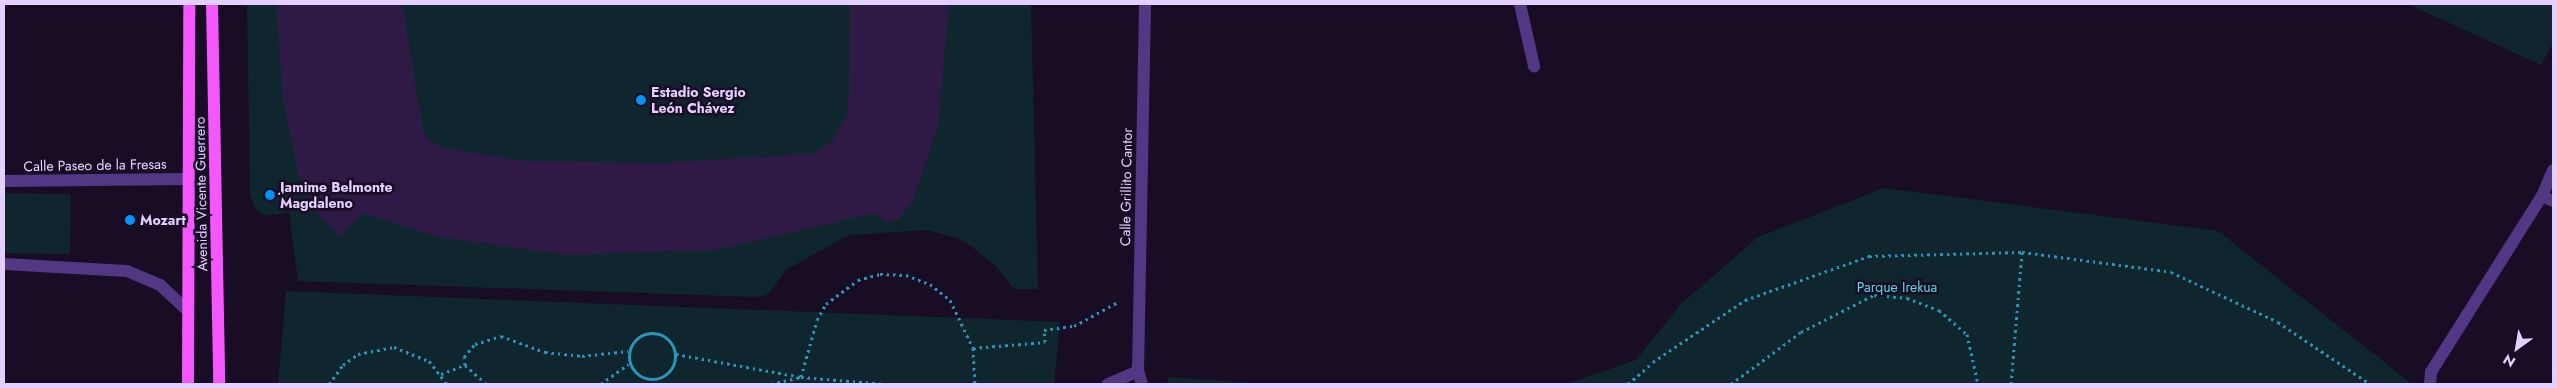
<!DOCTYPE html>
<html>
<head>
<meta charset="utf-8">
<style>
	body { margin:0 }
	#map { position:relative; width:2557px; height:388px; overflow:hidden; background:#180d24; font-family:Jost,sans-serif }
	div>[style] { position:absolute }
	.green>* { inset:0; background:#10262e; transform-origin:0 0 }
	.building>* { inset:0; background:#2f1945 }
	.path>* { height:3px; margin-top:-1.5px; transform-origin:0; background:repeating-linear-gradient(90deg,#2b95b8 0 2.5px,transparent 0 6.5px) }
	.path>.ring { margin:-1.5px; padding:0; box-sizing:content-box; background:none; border:3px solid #2b95b8; border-radius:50% }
	.minor>* { height:12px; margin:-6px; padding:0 6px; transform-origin:6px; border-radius:6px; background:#523784 }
	.major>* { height:12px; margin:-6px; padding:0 6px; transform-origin:6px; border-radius:6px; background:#f457ff }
	.dots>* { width:14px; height:14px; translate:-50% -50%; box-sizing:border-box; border:2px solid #180d24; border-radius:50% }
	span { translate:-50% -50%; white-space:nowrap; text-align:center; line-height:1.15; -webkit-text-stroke:5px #180d24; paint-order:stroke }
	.poi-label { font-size:14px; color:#e4d0ff; font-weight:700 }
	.left { translate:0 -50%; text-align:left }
	.street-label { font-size:14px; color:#e4d0ff }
	.park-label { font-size:14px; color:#58dbe3 }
	.frame { position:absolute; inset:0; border:5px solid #e4d0ff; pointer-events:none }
	.north { position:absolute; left:2492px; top:323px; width:50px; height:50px; -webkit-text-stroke:4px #180d24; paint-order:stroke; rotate:212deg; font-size:14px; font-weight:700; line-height:20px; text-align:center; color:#e4d0ff }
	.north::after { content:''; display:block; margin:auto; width:18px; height:22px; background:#e4d0ff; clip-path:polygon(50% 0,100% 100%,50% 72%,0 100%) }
</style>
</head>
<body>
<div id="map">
	<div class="green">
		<i style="clip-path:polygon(247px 4px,1031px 4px,1038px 289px,1014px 289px,996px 266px,963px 240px,928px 230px,849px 235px,786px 270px,767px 295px,756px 297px,298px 281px,289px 212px,265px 216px,256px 210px,250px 195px)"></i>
		<i style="clip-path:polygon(2408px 4px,2553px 4px,2553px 43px,2541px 65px)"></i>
		<i style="clip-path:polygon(1884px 188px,2218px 231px,2412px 384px,1566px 384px,1636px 360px,1681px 304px,1758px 237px)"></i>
		<i style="left:4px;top:193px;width:67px;height:60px;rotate:1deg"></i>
		<i style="clip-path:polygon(286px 291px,1060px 322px,1054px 384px,278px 384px)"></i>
		<i style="clip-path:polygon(1169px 377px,1263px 384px,1167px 384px)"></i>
	</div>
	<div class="building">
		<i style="clip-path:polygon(276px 4px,402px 4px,423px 131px,430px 141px,444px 148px,525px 161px,663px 163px,815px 153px,832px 141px,848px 113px,850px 4px,949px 4px,938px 126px,913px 201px,898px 220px,886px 223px,874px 213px,717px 250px,566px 255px,438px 237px,363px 213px,340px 237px,316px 212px,298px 172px,283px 98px)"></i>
	</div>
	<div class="path">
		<i class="ring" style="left:629px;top:333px;width:43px;height:43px"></i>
		<i style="left:973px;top:348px;width:72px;rotate:-4.8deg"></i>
		<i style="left:1045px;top:342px;width:12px;rotate:-95deg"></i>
		<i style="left:1044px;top:330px;width:30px;rotate:-8deg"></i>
		<i style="left:1074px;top:326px;width:52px;rotate:-28.5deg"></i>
		<i style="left:676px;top:354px;width:127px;rotate:10.4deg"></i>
		<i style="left:801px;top:377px;width:59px;rotate:-74.3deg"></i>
		<i style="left:817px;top:320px;width:18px;rotate:-61deg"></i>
		<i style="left:826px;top:304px;width:40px;rotate:-37deg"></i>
		<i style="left:858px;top:280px;width:23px;rotate:-15deg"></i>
		<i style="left:880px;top:274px;width:26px;rotate:2deg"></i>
		<i style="left:906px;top:275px;width:26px;rotate:21deg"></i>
		<i style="left:930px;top:284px;width:26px;rotate:39deg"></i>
		<i style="left:950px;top:300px;width:53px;rotate:64.4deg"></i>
		<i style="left:973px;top:348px;width:36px;rotate:87deg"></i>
		<i style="left:465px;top:365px;width:28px;rotate:42deg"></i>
		<i style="left:441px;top:374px;width:26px;rotate:-21deg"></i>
		<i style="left:465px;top:365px;width:8px;rotate:-97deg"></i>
		<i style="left:464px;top:357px;width:17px;rotate:-50deg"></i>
		<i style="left:475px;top:344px;width:27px;rotate:-17deg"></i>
		<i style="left:501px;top:336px;width:47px;rotate:20deg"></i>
		<i style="left:545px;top:352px;width:37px;rotate:6deg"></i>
		<i style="left:582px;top:356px;width:46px;rotate:-6.2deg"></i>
		<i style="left:329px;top:384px;width:24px;rotate:-54deg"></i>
		<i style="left:343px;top:365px;width:19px;rotate:-36deg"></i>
		<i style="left:358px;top:354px;width:37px;rotate:-11deg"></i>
		<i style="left:394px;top:347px;width:38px;rotate:22deg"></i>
		<i style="left:429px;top:361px;width:29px;rotate:52deg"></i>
		<i style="left:601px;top:384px;width:34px;rotate:-36deg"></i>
		<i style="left:771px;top:384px;width:31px;rotate:-13deg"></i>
		<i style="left:801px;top:377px;width:85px;rotate:4.7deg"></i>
		<i style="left:1628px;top:384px;width:33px;rotate:-41deg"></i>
		<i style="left:1653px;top:362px;width:111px;rotate:-34deg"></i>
		<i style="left:1745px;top:300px;width:132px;rotate:-19.5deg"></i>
		<i style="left:1869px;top:256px;width:153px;rotate:-1.5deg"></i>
		<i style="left:2022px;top:252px;width:150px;rotate:7.6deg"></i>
		<i style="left:2171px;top:272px;width:118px;rotate:25deg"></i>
		<i style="left:2278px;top:322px;width:111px;rotate:34deg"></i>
		<i style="left:1731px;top:384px;width:87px;rotate:-36.6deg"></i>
		<i style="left:1801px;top:332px;width:82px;rotate:-26.9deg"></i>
		<i style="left:1874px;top:295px;width:33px;rotate:5deg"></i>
		<i style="left:1907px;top:298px;width:34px;rotate:21deg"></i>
		<i style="left:1939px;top:310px;width:37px;rotate:41deg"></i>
		<i style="left:1967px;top:334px;width:51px;rotate:77.6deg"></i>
		<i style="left:2011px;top:384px;width:132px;rotate:-85.2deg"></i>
	</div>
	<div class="minor">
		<i style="left:1520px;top:4px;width:64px;rotate:77.3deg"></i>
		<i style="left:4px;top:181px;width:183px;rotate:-0.6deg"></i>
		<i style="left:2542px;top:196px;width:12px;rotate:24deg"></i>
		<i style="left:4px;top:264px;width:123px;rotate:3.3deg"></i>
		<i style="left:127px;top:271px;width:36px;rotate:23deg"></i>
		<i style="left:160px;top:285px;width:37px;rotate:43deg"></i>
		<i style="left:1108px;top:384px;width:33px;rotate:-23deg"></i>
		<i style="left:1142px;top:384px;width:14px;rotate:-107deg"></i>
		<i style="left:1138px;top:371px;width:367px;rotate:-88.9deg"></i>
		<i style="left:2430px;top:384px;width:12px;rotate:-85deg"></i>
		<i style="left:2431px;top:372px;width:208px;rotate:-57.8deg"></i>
		<i style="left:2542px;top:196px;width:28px;rotate:-67deg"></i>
	</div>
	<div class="major">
		<i style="left:212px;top:4px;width:380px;rotate:88.9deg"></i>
		<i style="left:188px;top:384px;width:380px;rotate:-89.8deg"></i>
	</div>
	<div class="dots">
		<i style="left:641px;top:100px;background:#0094fb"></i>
		<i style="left:270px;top:195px;background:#0094fb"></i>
		<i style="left:130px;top:220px;background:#0094fb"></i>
	</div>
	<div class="poi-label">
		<span class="left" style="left:651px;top:100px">Estadio Sergio<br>León Chávez</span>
		<span class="left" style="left:280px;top:195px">Jamime Belmonte<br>Magdaleno</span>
		<span class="left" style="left:140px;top:220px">Mozart</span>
	</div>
	<div class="street-label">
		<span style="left:95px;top:165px;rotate:-1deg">Calle Paseo de la Fresas</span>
		<span style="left:1126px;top:187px;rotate:-89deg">Calle Grillito Cantor</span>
		<span style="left:201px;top:194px;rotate:-91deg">Avenida Vicente Guerrero</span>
	</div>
	<div class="park-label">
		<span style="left:1897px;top:287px">Parque Irekua</span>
	</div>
	<div class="frame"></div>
	<div class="north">N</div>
</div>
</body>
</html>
